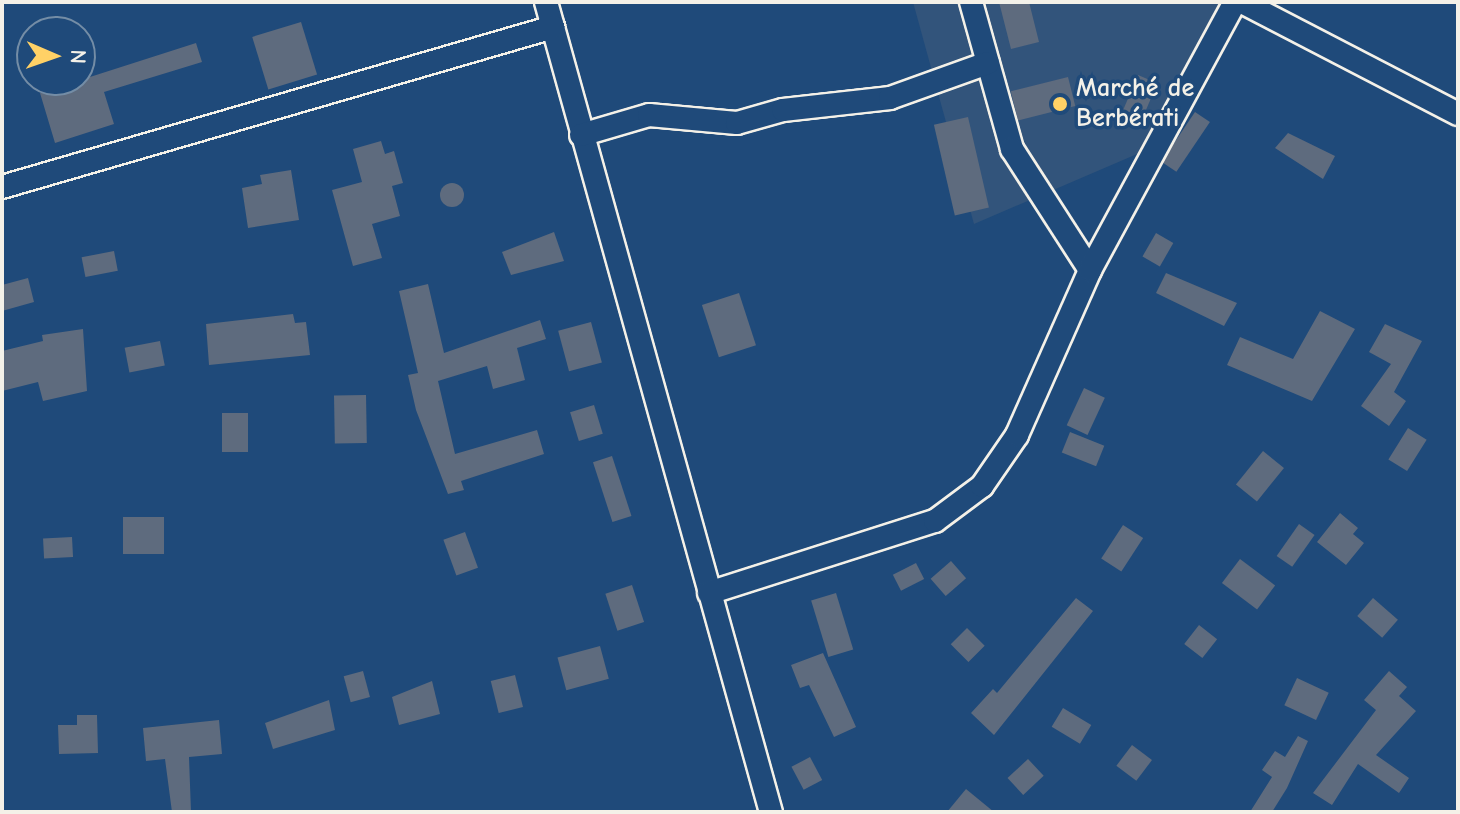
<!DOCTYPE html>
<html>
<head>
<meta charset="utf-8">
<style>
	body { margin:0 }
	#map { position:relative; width:1460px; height:814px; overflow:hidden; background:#1f4a7a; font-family:"Comic Neue",sans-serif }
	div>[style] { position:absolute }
	.built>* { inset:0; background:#32547b }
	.building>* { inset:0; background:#5e6b7e; transform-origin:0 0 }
	.round { border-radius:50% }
	.roads { filter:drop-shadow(2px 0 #f4f1e8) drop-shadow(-2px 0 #f4f1e8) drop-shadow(0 2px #f4f1e8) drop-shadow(0 -2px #f4f1e8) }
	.street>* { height:22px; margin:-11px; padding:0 11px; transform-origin:11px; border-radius:11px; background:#1f4a7a }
	.dots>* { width:22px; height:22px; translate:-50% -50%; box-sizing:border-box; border:4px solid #1f4a7a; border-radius:50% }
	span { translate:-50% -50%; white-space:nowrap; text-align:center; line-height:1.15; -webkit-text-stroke:7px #1f4a7a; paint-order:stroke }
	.poi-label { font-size:26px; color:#f4f1e8; font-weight:700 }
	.left { translate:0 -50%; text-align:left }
	.frame { position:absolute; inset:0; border:4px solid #f4f1e8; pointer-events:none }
	.north { position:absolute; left:16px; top:16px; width:80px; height:80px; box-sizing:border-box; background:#1f4a7a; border:2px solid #748da6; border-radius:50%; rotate:92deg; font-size:22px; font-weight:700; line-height:32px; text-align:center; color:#f4f1e8 }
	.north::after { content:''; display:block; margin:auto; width:28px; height:36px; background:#ffd166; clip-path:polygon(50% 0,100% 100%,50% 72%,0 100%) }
</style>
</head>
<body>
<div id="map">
	<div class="built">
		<i style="clip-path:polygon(913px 2px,1224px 2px,1158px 145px,974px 224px)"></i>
	</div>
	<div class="building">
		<i style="clip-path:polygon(999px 2px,1029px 2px,1039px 42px,1011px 49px)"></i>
		<i style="left:301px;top:22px;width:55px;height:51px;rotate:73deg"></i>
		<i style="clip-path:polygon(196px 43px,202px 62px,104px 92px,114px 124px,55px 143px,40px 93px)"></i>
		<i style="left:1138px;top:75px;width:21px;height:38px;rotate:23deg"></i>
		<i style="left:1068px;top:77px;width:30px;height:59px;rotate:76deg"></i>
		<i style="left:1195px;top:112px;width:18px;height:60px;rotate:34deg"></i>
		<i style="left:968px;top:117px;width:93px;height:35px;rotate:77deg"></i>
		<i style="clip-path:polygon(1288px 133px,1335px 156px,1323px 179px,1275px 148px)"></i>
		<i style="clip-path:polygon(381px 141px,385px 154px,394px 151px,403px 183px,392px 186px,400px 216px,372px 224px,382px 258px,353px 266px,332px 190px,362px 182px,353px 149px)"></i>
		<i style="clip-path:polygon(291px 170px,299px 220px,248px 228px,242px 188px,262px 184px,260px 175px)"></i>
		<i class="round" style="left:440px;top:183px;width:24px;height:24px"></i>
		<i style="clip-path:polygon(554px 232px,564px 261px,511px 275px,502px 252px)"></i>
		<i style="left:1156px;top:233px;width:20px;height:27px;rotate:30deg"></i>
		<i style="left:114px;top:251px;width:20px;height:33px;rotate:79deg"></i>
		<i style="clip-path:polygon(1166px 273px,1237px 303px,1224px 326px,1156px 293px)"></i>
		<i style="clip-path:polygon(28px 278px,34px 302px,2px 311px,2px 285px)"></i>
		<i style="clip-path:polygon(428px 284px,444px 353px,540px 320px,546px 339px,517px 348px,525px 380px,493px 389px,487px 366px,438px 381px,455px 454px,537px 430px,544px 454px,461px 481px,464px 490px,448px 494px,416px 410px,408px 375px,418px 373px,399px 291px)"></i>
		<i style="left:739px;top:293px;width:55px;height:39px;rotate:72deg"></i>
		<i style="clip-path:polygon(1320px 311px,1355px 329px,1312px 401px,1227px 365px,1240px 337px,1293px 359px)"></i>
		<i style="clip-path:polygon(293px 314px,295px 323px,306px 322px,310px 355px,209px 365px,206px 324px)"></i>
		<i style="left:591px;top:322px;width:42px;height:34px;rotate:75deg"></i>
		<i style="clip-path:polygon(1385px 324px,1422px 341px,1394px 392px,1406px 401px,1389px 426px,1361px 406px,1391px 364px,1369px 352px)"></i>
		<i style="clip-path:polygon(83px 329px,87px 391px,43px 401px,38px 382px,2px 391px,2px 351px,43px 341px,42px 335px)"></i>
		<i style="left:160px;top:341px;width:25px;height:36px;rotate:79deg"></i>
		<i style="left:1084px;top:388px;width:23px;height:41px;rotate:25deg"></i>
		<i style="left:366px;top:395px;width:48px;height:32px;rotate:89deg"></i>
		<i style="left:594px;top:405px;width:30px;height:25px;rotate:73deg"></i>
		<i style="left:248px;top:413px;width:39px;height:26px;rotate:90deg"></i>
		<i style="left:1408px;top:428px;width:22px;height:37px;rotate:32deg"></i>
		<i style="left:1070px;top:432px;width:37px;height:22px;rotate:22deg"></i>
		<i style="left:1263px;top:451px;width:27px;height:43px;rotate:39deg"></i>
		<i style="left:612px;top:456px;width:63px;height:20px;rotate:72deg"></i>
		<i style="clip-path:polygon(1340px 513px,1358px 528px,1353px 534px,1364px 543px,1346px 565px,1317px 542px)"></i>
		<i style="left:123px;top:517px;width:41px;height:37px"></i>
		<i style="left:1299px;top:524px;width:19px;height:39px;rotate:35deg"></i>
		<i style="left:1123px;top:525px;width:24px;height:40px;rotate:33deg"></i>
		<i style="left:465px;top:532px;width:38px;height:23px;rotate:70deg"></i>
		<i style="left:72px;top:537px;width:20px;height:29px;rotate:87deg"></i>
		<i style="left:1240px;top:559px;width:44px;height:30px;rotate:37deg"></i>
		<i style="left:951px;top:561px;width:23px;height:27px;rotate:49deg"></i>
		<i style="left:916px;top:563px;width:18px;height:26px;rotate:63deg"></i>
		<i style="left:632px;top:585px;width:39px;height:28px;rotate:72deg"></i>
		<i style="left:836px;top:593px;width:59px;height:26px;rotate:73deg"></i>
		<i style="clip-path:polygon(1076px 598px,1093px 611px,994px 735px,971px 713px,993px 689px,997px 693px)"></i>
		<i style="left:1373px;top:598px;width:33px;height:24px;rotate:41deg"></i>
		<i style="left:1199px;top:625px;width:23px;height:24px;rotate:38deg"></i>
		<i style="left:967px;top:628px;width:25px;height:23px;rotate:45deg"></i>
		<i style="left:600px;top:646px;width:34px;height:44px;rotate:75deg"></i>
		<i style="clip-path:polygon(823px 653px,856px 727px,834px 737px,809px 685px,800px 688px,791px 665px)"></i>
		<i style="left:363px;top:671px;width:27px;height:20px;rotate:75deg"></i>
		<i style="clip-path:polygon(1389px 671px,1407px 687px,1399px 696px,1416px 711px,1376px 755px,1409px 778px,1399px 793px,1358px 764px,1332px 805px,1313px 793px,1376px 710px,1364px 700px)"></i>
		<i style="left:515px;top:675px;width:33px;height:25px;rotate:76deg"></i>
		<i style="left:1297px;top:678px;width:35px;height:30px;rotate:25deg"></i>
		<i style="clip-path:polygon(432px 681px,440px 714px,399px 725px,392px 697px)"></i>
		<i style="clip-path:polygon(329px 700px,335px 730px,273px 749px,265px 723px)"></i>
		<i style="left:1063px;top:708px;width:33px;height:22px;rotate:31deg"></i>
		<i style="clip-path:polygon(77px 715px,97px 715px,98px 753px,59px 754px,58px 725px,77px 725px)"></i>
		<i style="clip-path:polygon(219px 720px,222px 754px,189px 757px,191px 812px,172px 812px,165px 759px,146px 761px,143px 728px)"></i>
		<i style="clip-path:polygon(1298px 736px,1308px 741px,1287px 788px,1272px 812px,1250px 812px,1272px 777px,1262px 770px,1275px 751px,1285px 757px)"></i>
		<i style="left:1132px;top:745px;width:25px;height:26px;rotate:37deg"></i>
		<i style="left:810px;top:757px;width:26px;height:21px;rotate:62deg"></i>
		<i style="left:1028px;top:759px;width:23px;height:28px;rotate:47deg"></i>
		<i style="clip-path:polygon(966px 789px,994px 812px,947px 812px)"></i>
	</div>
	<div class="roads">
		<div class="street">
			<i style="left:546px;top:2px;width:841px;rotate:74.48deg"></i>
			<i style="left:971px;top:2px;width:153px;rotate:74.4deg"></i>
			<i style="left:1012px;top:149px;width:144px;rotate:57.2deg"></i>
			<i style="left:1242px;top:2px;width:243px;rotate:27.4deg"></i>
			<i style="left:581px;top:135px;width:71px;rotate:-16.4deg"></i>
			<i style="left:649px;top:115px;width:88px;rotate:5.2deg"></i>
			<i style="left:737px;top:123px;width:48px;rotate:-15.8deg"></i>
			<i style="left:783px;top:110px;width:108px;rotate:-6.4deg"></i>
			<i style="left:890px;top:98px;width:104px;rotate:-19.7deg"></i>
			<i style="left:2px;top:187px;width:574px;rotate:-16.19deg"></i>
			<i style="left:709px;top:593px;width:237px;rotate:-17.7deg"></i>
			<i style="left:935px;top:521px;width:59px;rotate:-36.7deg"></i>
			<i style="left:982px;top:486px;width:62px;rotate:-55.5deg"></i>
			<i style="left:1017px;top:435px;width:180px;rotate:-66.1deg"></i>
			<i style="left:1090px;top:270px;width:305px;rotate:-61.6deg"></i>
		</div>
	</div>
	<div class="dots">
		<i style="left:1060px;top:104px;background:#ffd166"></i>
	</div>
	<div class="poi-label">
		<span class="left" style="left:1076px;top:104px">Marché de<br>Berbérati</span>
	</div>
	<div class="frame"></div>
	<div class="north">N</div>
</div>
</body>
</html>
